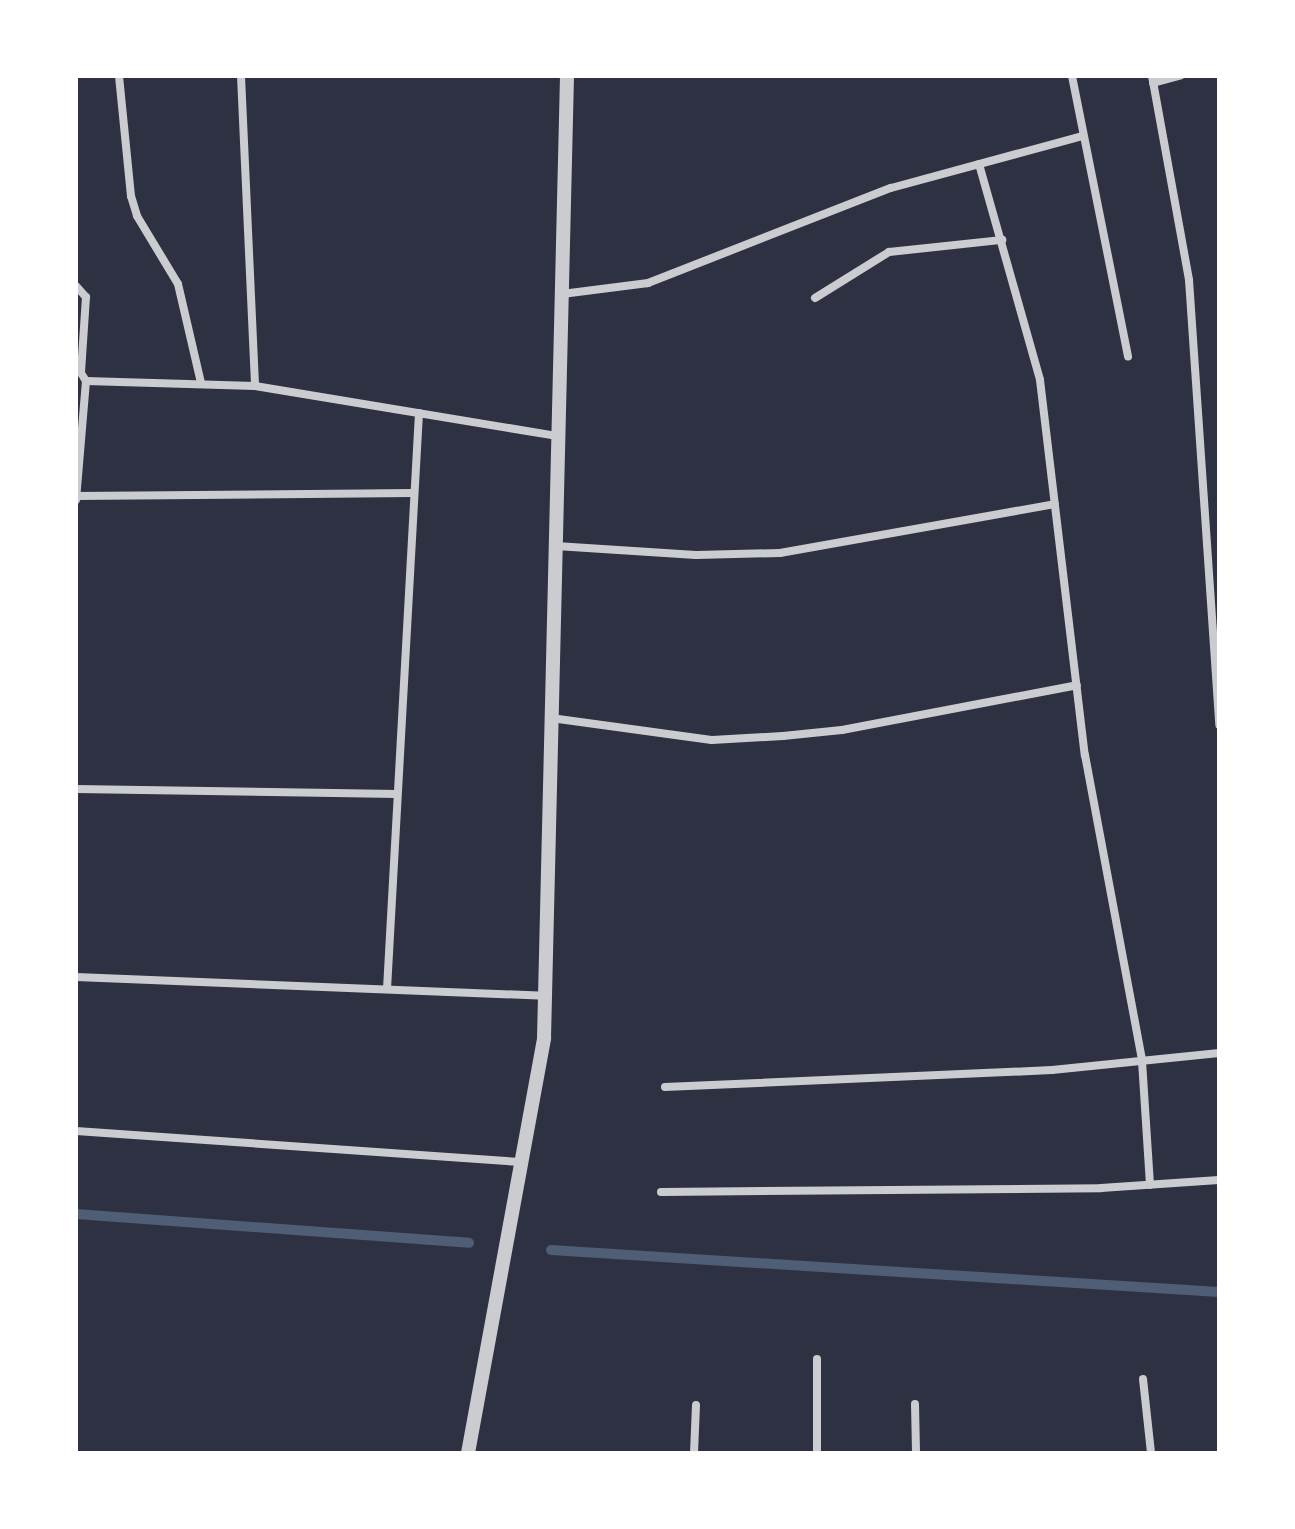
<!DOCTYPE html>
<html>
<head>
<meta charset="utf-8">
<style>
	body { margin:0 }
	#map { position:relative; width:1295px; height:1529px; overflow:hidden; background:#2d3142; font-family:"Asap Condensed",sans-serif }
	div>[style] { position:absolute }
	.stream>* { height:10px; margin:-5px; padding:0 5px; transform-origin:5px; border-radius:5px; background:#4f5d75 }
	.minor>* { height:8px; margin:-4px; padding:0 4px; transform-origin:4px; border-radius:4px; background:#caccd0 }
	.tertiary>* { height:14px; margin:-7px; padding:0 7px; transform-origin:7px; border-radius:7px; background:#caccd0 }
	span { translate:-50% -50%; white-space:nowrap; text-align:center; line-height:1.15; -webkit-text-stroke:6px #fff; paint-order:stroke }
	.frame { position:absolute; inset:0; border:78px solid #fff; pointer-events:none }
</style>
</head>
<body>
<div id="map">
	<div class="stream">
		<i style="left:76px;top:1214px;width:394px;rotate:4.2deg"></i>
		<i style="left:551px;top:1250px;width:669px;rotate:3.6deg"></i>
	</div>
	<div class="minor">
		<i style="left:119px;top:76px;width:121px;rotate:84.3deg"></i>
		<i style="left:131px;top:196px;width:21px;rotate:73deg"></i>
		<i style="left:137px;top:216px;width:79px;rotate:58.9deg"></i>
		<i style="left:178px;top:284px;width:102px;rotate:76.9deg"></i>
		<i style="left:241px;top:76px;width:310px;rotate:87.4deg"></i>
		<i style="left:1072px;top:76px;width:286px;rotate:78.7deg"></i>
		<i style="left:1152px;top:76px;width:207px;rotate:79.7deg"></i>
		<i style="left:1189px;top:280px;width:446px;rotate:86.1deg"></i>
		<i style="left:1153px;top:83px;width:28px;rotate:-15deg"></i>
		<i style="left:979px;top:164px;width:224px;rotate:74.2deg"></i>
		<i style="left:1040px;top:380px;width:378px;rotate:83.2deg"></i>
		<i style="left:1085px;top:755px;width:311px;rotate:79.4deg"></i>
		<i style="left:1142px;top:1061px;width:124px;rotate:86.3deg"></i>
		<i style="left:76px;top:286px;width:15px;rotate:48deg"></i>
		<i style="left:86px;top:297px;width:76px;rotate:93.8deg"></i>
		<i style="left:81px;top:373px;width:9px;rotate:58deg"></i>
		<i style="left:86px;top:381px;width:169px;rotate:1.7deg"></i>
		<i style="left:255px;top:386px;width:307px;rotate:9.4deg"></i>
		<i style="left:562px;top:294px;width:87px;rotate:-7.3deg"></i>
		<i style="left:648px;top:283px;width:261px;rotate:-21.4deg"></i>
		<i style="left:891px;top:188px;width:199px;rotate:-15.2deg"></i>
		<i style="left:815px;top:298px;width:87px;rotate:-31.9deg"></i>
		<i style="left:889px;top:252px;width:114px;rotate:-6.1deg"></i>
		<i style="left:76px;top:496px;width:338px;rotate:-0.5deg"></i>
		<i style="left:76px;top:500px;width:119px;rotate:-85.2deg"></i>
		<i style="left:556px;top:546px;width:140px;rotate:3.7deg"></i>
		<i style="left:696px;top:555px;width:84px;rotate:-1.4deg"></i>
		<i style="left:780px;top:553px;width:279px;rotate:-10.1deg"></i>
		<i style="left:551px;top:718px;width:162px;rotate:7.8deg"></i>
		<i style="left:712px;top:740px;width:71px;rotate:-3.2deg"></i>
		<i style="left:783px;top:736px;width:59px;rotate:-5.8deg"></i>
		<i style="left:842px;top:730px;width:239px;rotate:-10.8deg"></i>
		<i style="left:76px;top:789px;width:321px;rotate:0.9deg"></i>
		<i style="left:76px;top:977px;width:469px;rotate:2.3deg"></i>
		<i style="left:387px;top:989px;width:577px;rotate:-86.82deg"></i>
		<i style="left:665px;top:1087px;width:387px;rotate:-2.5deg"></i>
		<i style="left:1052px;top:1070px;width:168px;rotate:-5.8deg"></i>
		<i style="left:76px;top:1131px;width:446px;rotate:4deg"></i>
		<i style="left:661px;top:1192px;width:440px;rotate:-0.5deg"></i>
		<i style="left:1101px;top:1188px;width:118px;rotate:-3.9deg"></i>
		<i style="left:1143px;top:1379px;width:74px;rotate:83.8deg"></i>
		<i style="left:915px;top:1404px;width:49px;rotate:88.8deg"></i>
		<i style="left:694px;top:1453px;width:48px;rotate:-87.6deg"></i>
		<i style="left:817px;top:1453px;width:94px;rotate:-90deg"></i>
	</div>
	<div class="tertiary">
		<i style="left:468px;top:1453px;width:422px;rotate:-79.6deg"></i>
		<i style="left:544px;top:1038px;width:962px;rotate:-88.63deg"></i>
	</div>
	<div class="frame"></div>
</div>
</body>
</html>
